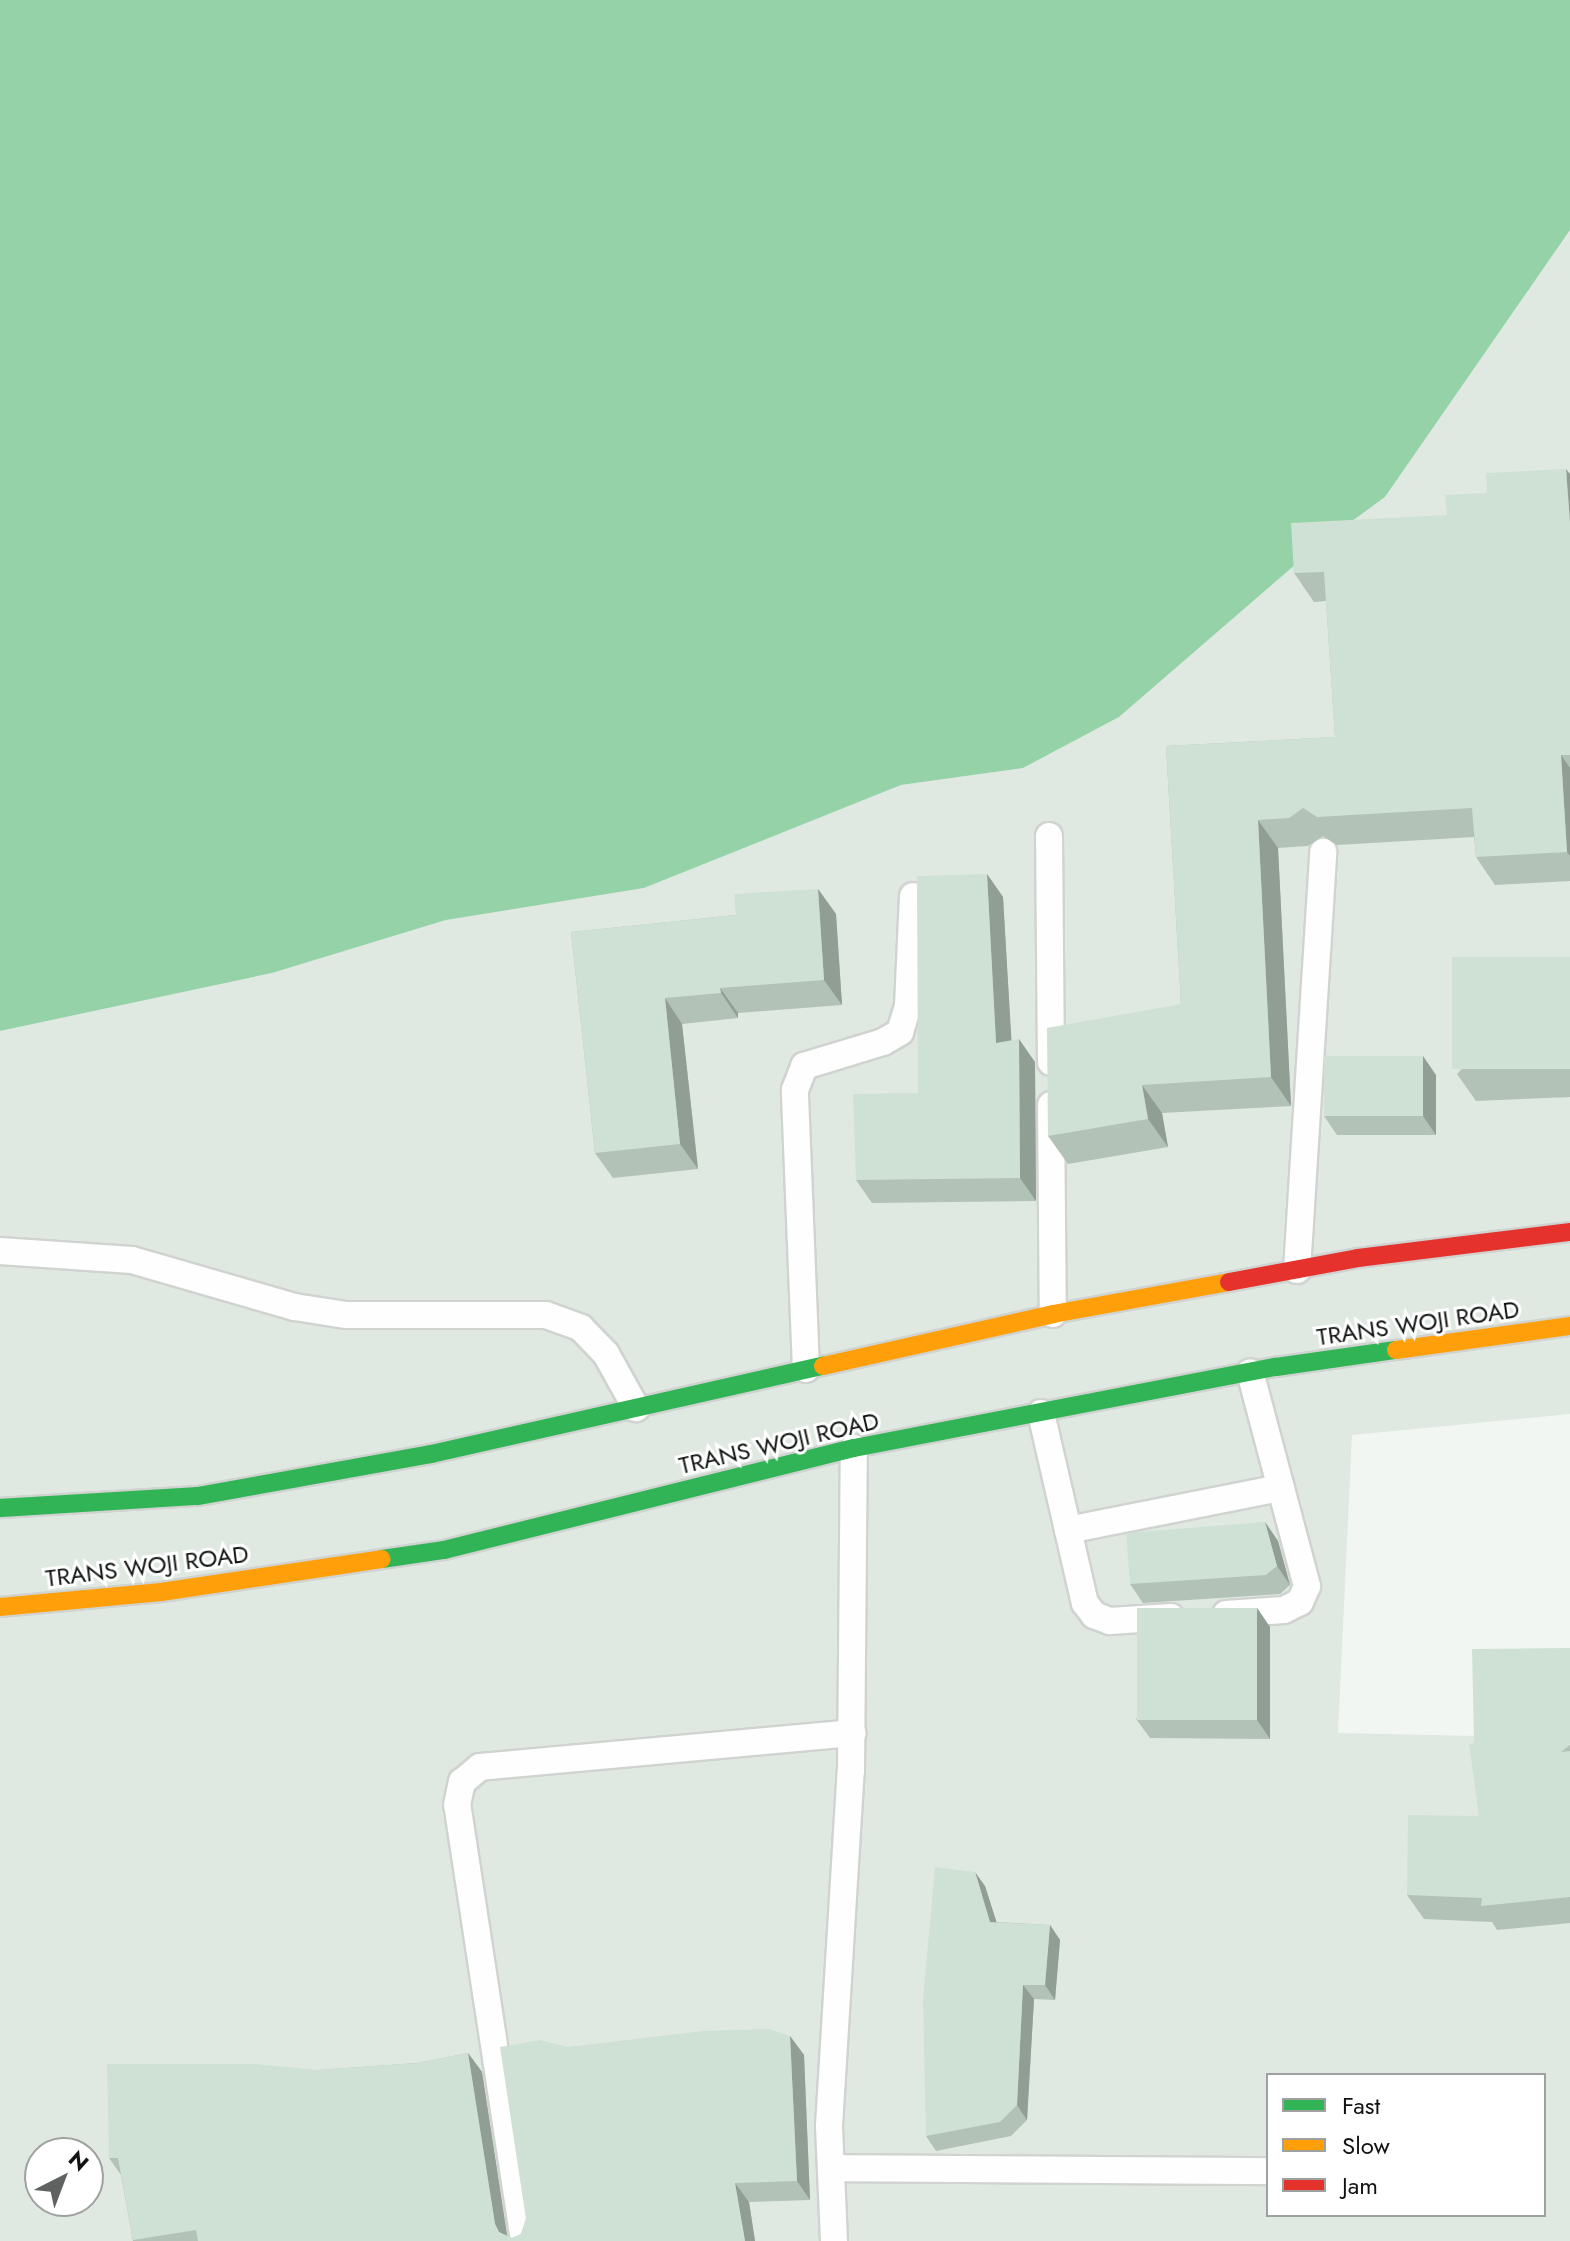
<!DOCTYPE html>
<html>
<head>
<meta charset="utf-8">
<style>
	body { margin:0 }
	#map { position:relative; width:1570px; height:2241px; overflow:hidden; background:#f2f6f2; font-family:Jost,sans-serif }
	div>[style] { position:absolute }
	.built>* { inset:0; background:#dfe9e1 }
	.water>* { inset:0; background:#96d2a7 }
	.roads { filter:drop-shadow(2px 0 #d0d3d0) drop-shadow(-2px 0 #d0d3d0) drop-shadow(0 2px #d0d3d0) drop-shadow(0 -2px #d0d3d0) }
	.lane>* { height:26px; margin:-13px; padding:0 13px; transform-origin:13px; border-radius:13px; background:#fdfefd }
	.fast>* { height:18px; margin:-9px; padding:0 9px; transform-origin:9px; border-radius:9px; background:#30b455 }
	.slow>* { height:18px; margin:-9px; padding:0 9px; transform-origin:9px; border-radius:9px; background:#ff9f0a }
	.jam>* { height:18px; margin:-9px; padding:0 9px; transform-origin:9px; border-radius:9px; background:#e5322d }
	.wall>* { inset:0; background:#b2c2b6 }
	.shaded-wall>* { inset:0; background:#919e94 }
	.building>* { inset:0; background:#cfe1d4; transform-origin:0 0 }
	span { translate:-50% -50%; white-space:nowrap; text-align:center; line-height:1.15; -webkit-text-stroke:6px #fff; paint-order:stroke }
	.street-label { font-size:24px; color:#101311 }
	.legend { position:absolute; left:1266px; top:2073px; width:280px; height:144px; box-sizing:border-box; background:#fff; border:2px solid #9fa1a0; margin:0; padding:10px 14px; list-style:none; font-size:24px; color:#101311 }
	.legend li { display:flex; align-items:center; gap:16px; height:40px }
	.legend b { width:40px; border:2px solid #9fa1a0 }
	.north { position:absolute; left:24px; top:2137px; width:80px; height:80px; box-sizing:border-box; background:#fff; border:2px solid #9fa1a0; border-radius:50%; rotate:42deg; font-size:22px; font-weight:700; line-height:32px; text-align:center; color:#101311 }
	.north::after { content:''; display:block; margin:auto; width:28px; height:36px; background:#5f6260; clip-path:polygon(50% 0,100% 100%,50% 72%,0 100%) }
</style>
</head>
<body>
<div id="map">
	<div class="built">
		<i style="clip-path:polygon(evenodd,1570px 230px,1570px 1414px,1352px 1435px,1338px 1733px,1570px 1738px,1570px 2241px,0 2241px,0 1031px,272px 973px,446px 920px,644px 888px,901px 785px,1023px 768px,1119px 717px,1311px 551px,1385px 497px,1570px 230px,1268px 2075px,1544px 2075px,1544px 2215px,1268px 2215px,1268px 2075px,1570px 230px,40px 2153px,88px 2153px,88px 2201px,40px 2201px,40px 2153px)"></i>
	</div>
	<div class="water">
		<i style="clip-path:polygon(0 0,1570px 0,1570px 230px,1385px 497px,1311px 551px,1119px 717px,1023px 768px,901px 785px,644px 888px,446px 920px,272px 973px,0 1031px)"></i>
	</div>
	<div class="roads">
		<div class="lane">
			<i style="left:1049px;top:836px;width:226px;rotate:89.5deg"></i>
			<i style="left:1051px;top:1105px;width:209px;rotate:89.5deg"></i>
			<i style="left:0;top:1251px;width:132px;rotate:3.9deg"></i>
			<i style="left:132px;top:1260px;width:170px;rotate:16.1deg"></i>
			<i style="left:295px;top:1307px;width:52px;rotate:8.9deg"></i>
			<i style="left:346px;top:1315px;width:200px"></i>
			<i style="left:546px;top:1315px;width:37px;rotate:20deg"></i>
			<i style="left:581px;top:1328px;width:36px;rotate:46deg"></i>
			<i style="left:606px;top:1354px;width:62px;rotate:60.9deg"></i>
			<i style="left:1297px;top:1270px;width:419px;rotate:-86.4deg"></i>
			<i style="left:806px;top:1369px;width:279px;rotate:-92.3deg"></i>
			<i style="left:795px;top:1090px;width:26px;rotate:-69deg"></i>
			<i style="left:804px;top:1066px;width:83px;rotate:-16.9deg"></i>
			<i style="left:883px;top:1042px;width:20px;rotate:-30deg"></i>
			<i style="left:900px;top:1032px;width:27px;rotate:-73deg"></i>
			<i style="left:908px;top:1006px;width:110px;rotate:-87.4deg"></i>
			<i style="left:1041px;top:1413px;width:195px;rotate:77deg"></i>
			<i style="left:1085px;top:1603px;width:15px;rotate:53deg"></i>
			<i style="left:1094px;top:1615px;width:17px;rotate:21deg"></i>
			<i style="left:1110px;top:1621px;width:61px;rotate:-3.8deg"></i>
			<i style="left:1068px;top:1530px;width:217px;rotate:-11.2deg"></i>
			<i style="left:1226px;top:1614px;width:58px;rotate:-3.9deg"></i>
			<i style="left:1284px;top:1610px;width:18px;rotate:-27deg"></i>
			<i style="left:1300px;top:1602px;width:17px;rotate:-66deg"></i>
			<i style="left:1307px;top:1586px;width:221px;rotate:-104.9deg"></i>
			<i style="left:831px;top:2168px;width:437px;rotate:0.4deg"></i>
			<i style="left:524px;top:2241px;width:441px;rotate:-98.7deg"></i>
			<i style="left:457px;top:1805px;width:24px;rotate:-78deg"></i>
			<i style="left:462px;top:1782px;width:23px;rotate:-40deg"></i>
			<i style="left:480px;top:1767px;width:374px;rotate:-5.2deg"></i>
			<i style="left:834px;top:2241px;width:115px;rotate:-92.5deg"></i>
			<i style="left:829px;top:2126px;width:356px;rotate:-86.5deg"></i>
			<i style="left:851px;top:1771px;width:323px;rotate:-89.5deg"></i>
		</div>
		<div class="fast">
			<i style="left:0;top:1508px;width:198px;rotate:-3.5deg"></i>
			<i style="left:198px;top:1496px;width:237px;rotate:-10.2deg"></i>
			<i style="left:431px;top:1454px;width:402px;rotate:-12.7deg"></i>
			<i style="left:382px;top:1559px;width:63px;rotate:-8.3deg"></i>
			<i style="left:444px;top:1550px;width:422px;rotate:-14deg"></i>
			<i style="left:854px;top:1448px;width:430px;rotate:-10.9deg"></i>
			<i style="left:1276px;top:1367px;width:121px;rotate:-8.1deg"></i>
		</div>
		<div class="slow">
			<i style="left:1396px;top:1350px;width:176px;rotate:-7.9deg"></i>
			<i style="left:823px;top:1366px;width:236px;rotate:-12.7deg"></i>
			<i style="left:1053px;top:1314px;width:179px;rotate:-10.3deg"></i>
			<i style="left:0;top:1607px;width:162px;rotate:-5.3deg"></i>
			<i style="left:161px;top:1592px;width:223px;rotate:-8.5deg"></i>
		</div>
		<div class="jam">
			<i style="left:1229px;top:1282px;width:131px;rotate:-10.5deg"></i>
			<i style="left:1358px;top:1258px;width:214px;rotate:-7deg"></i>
		</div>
	</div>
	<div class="wall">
		<i style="clip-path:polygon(1570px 474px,1570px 881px,1495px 885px,1476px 857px,1474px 837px,1337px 845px,1323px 836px,1308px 846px,1278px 848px,1291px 1106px,1162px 1113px,1168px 1147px,1068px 1164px,1048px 1136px,1181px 1004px,1166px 746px,1335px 737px,1326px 601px,1314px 602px,1294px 573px,1447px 515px,1487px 493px)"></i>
		<i style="clip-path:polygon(987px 874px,1003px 897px,1011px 1040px,1035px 1062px,1036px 1201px,872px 1203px,856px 1180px,918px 1093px)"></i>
		<i style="clip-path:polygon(818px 889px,836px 914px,842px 1005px,738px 1013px,738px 1018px,682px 1024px,698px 1169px,613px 1178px,595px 1153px,571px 932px,736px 915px)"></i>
		<i style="clip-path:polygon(1570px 957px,1570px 1097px,1476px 1101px,1457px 1074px)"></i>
		<i style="clip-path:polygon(1436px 1075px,1436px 1135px,1337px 1135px,1324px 1116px)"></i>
		<i style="clip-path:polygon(1265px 1522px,1278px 1541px,1290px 1585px,1280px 1594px,1143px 1603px,1130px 1584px)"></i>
		<i style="clip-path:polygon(1257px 1608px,1270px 1627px,1270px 1739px,1150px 1738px,1136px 1719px)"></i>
		<i style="clip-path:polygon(1570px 1648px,1570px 1923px,1497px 1930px,1492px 1922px,1424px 1919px,1407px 1895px,1479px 1816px,1474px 1743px)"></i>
		<i style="clip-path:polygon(985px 1886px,996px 1922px,1050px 1925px,1060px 1940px,1055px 2000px,1034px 1999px,1027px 2120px,1011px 2136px,936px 2151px,926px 2136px)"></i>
		<i style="clip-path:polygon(790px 2036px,804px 2055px,810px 2200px,749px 2202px,755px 2241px,133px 2241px,121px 2175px,109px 2158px,318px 2070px,417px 2063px,468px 2053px,482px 2072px,507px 2236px,512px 2238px,521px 2234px,526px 2219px,568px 2047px)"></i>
	</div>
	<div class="shaded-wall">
		<i style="clip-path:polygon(1566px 469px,1570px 474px,1570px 523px)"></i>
		<i style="clip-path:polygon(1561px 755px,1570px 768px,1570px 856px,1567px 852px)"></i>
		<i style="clip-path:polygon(1258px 820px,1278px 848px,1291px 1106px,1271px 1077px)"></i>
		<i style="clip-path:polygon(987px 874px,1003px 897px,1013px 1066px,996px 1043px)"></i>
		<i style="clip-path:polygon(818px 889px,836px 914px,842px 1005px,824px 980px)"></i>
		<i style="clip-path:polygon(720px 988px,738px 1013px,738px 1018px,721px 993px)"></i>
		<i style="clip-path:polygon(665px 998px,682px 1024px,698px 1169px,680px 1144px)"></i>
		<i style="clip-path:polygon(1019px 1039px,1035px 1062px,1036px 1201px,1020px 1178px)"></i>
		<i style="clip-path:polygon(1423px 1056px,1436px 1075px,1436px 1135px,1423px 1116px)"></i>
		<i style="clip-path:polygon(1142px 1085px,1162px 1113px,1168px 1147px,1148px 1119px)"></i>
		<i style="clip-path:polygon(1265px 1522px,1278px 1541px,1290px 1585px,1277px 1566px)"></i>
		<i style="clip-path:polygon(1257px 1608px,1270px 1627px,1270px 1739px,1257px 1720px)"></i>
		<i style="clip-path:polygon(975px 1872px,985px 1886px,1001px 1936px,990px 1922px)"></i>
		<i style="clip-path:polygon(1050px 1925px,1060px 1940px,1055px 2000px,1045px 1985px)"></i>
		<i style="clip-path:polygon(1023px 1985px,1034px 1999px,1027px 2120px,1017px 2105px)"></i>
		<i style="clip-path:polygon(790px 2036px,804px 2055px,810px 2200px,797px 2181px)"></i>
		<i style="clip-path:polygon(468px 2053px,482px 2072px,508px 2241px,499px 2232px,495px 2224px)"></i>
		<i style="clip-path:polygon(735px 2183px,749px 2202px,755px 2241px,745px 2241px)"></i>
	</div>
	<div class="building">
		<i style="clip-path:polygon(1566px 469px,1570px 523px,1570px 755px,1561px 755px,1567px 852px,1476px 857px,1472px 808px,1317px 817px,1303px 808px,1289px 818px,1258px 820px,1271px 1077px,1142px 1085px,1148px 1119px,1048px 1136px,1047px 1028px,1181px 1004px,1166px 746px,1335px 737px,1324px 572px,1294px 573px,1291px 523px,1447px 515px,1445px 495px,1487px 493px,1486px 473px)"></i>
		<i style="clip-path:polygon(987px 874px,996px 1043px,1019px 1039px,1020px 1178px,856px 1180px,853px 1094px,918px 1093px,917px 876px)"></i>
		<i style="clip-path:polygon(818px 889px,824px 980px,720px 988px,721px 993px,665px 998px,680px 1144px,595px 1153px,571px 932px,736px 915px,734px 894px)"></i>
		<i style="left:1570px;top:957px;width:112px;height:118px;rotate:90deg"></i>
		<i style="left:1324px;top:1056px;width:99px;height:60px"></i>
		<i style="clip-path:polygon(1265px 1522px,1277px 1566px,1266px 1575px,1130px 1584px,1126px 1533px)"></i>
		<i style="left:1257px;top:1608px;width:112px;height:120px;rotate:90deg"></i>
		<i style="clip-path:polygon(1570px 1648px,1570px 1745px,1561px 1752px,1570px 1751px,1570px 1897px,1481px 1906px,1482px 1898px,1407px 1895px,1408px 1815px,1479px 1816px,1469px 1744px,1474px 1743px,1472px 1649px)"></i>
		<i style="clip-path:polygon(935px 1867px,975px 1872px,990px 1922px,1050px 1925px,1045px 1985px,1023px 1985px,1017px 2105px,1000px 2122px,926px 2136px,923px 1999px)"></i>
		<i style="clip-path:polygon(769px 2029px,790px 2036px,797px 2181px,735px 2183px,745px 2241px,198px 2241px,196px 2230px,133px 2240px,118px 2158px,109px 2158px,107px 2064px,255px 2064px,318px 2070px,417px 2063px,468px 2053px,495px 2224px,499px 2232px,512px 2238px,521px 2234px,526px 2219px,500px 2047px,540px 2040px,568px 2047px,703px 2031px)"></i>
	</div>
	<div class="street-label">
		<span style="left:1418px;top:1323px;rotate:-8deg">TRANS WOJI ROAD</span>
		<span style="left:779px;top:1443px;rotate:-13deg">TRANS WOJI ROAD</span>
		<span style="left:147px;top:1566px;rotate:-7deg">TRANS WOJI ROAD</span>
	</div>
	<ul class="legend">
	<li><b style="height:10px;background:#30b455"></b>Fast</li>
	<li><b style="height:10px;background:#ff9f0a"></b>Slow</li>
	<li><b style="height:10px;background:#e5322d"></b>Jam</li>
	</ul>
	<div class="north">N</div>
</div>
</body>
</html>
